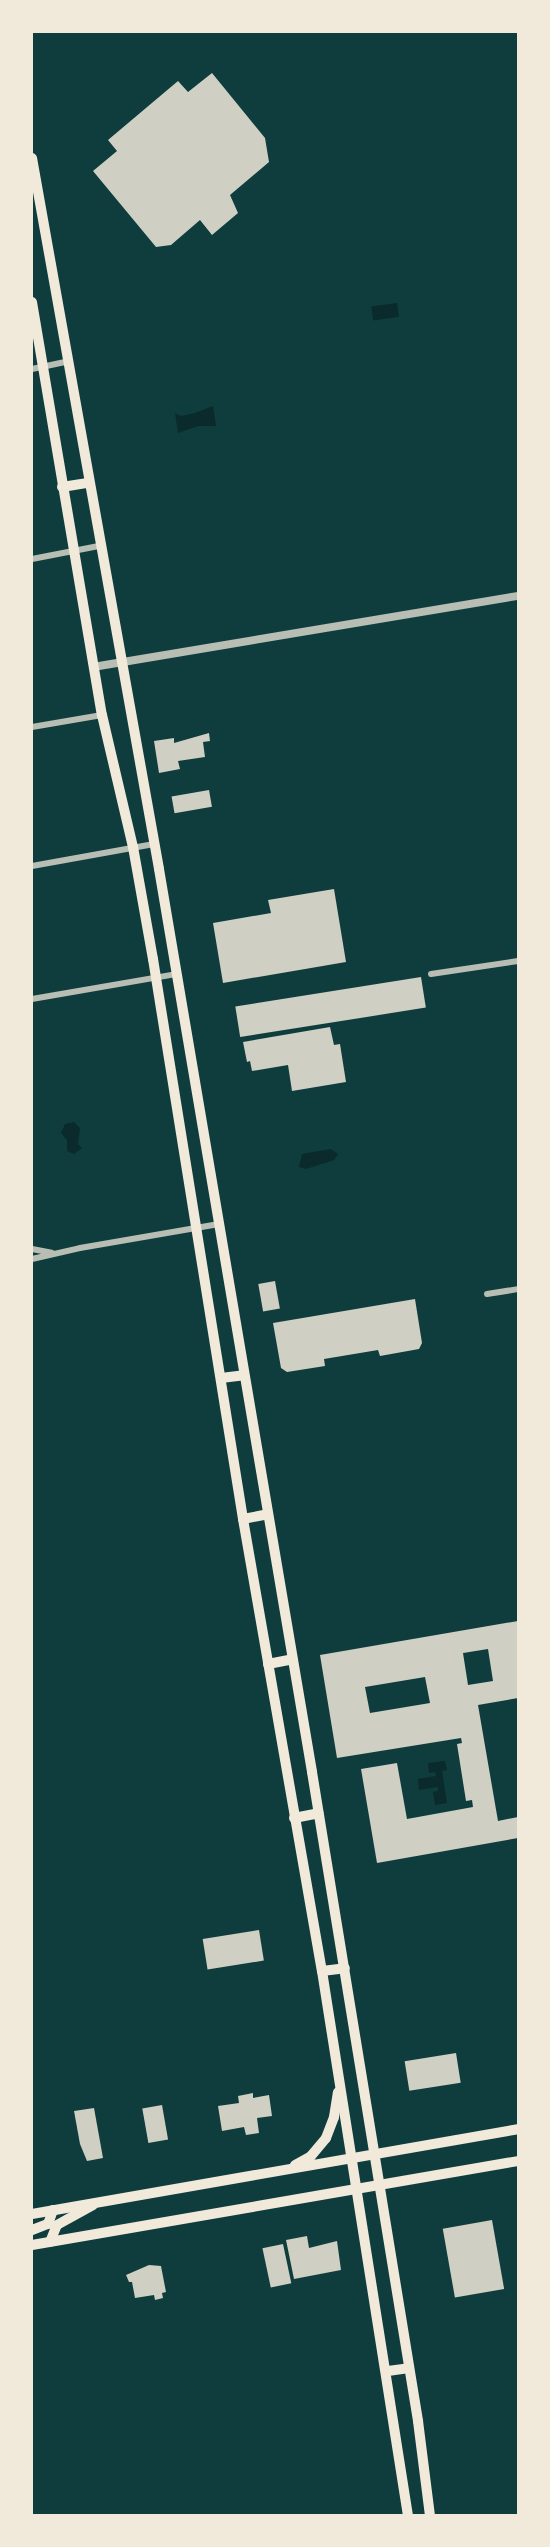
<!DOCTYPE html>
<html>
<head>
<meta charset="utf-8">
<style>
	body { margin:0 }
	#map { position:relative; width:550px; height:2547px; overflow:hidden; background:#0f3d3e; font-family:"Zilla Slab",serif }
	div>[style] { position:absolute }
	.water>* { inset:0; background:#0a2a2b; transform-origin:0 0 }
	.building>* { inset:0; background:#cfcfc3; transform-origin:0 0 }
	.minor>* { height:6px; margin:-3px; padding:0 3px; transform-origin:3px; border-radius:3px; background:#b8beb3 }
	.tertiary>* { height:8px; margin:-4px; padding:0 4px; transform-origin:4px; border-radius:4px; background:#b8beb3 }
	.primary>* { height:10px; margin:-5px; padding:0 5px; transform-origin:5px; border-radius:5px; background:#f1e9da }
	span { translate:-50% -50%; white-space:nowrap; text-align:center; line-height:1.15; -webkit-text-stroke:6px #f1e9da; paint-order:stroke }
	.frame { position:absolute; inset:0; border:33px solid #f1e9da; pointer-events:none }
</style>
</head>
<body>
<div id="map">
	<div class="water">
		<i style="left:397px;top:303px;width:14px;height:26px;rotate:82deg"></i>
		<i style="clip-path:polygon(213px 406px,216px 426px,198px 426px,178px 433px,175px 413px,181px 416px,195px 413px)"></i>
		<i style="clip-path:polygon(74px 1122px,80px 1128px,78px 1144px,82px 1148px,74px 1154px,67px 1151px,67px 1140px,61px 1133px,65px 1124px)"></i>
		<i style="clip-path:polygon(331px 1149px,338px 1154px,334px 1160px,306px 1169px,299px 1167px,302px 1154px)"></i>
		<i style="clip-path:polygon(445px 1761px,447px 1770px,442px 1771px,447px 1803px,435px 1805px,433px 1792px,438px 1791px,438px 1787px,419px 1790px,418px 1779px,436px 1776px,435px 1772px,429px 1773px,428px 1763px)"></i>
	</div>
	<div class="building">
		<i style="clip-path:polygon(212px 73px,265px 138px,269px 162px,230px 195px,238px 213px,212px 235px,200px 220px,171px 245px,156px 247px,93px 171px,117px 151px,108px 140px,178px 81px,188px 92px)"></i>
		<i style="clip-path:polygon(209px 733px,210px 741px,203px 742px,205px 757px,178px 761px,180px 769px,159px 773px,154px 741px,174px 738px,174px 743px)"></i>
		<i style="left:209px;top:790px;width:17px;height:38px;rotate:80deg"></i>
		<i style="clip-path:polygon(334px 889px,346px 962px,223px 983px,213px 923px,271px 913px,268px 900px)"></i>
		<i style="left:421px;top:977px;width:31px;height:188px;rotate:81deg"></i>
		<i style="clip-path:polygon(330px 1027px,334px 1045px,340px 1044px,346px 1082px,292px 1091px,288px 1065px,252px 1071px,250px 1061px,247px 1062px,243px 1042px)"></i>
		<i style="left:275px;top:1281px;width:28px;height:17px;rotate:80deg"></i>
		<i style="clip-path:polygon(415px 1299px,422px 1343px,419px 1349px,380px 1356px,378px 1350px,324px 1359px,325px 1366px,287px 1372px,281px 1368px,273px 1323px)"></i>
		<i style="clip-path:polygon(evenodd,518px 1621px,518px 1698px,478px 1705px,498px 1821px,518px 1817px,518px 1838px,377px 1863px,361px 1769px,397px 1763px,407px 1819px,473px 1807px,472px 1800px,466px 1801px,457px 1744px,462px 1743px,461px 1738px,337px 1758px,320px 1655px,518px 1621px,488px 1649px,493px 1681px,468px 1685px,463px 1653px,488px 1649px,518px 1621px,425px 1677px,430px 1703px,370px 1713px,365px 1687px,425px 1677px)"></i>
		<i style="left:259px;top:1930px;width:31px;height:57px;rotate:81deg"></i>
		<i style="left:456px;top:2053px;width:30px;height:52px;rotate:81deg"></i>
		<i style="clip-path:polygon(253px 2093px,253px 2098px,269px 2095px,272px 2116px,257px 2118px,259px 2133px,246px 2135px,244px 2127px,222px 2131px,218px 2106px,239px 2103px,238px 2096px)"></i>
		<i style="left:162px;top:2105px;width:35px;height:20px;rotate:80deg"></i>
		<i style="clip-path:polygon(94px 2108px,103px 2158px,87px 2161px,80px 2144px,74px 2111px)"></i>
		<i style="left:492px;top:2220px;width:70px;height:50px;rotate:80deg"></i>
		<i style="clip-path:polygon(307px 2236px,309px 2248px,337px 2241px,341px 2270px,294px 2279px,286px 2240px)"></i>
		<i style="left:283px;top:2244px;width:40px;height:21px;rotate:78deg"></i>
		<i style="clip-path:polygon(149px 2265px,161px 2266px,166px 2292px,162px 2293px,163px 2298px,155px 2300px,154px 2295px,135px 2298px,132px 2282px,129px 2282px,126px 2275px)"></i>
	</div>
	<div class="minor">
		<i style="left:32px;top:369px;width:35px;rotate:-12deg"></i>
		<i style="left:32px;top:559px;width:68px;rotate:-11deg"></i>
		<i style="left:32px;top:727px;width:71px;rotate:-9.7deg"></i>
		<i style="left:32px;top:866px;width:124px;rotate:-10.2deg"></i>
		<i style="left:431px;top:974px;width:88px;rotate:-8.5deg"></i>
		<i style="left:32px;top:999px;width:146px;rotate:-9.8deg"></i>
		<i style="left:32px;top:1249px;width:20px;rotate:11deg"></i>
		<i style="left:32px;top:1259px;width:49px;rotate:-12.9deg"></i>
		<i style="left:80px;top:1248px;width:141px;rotate:-9.8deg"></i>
		<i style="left:487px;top:1294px;width:31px;rotate:-9deg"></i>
	</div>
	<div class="tertiary">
		<i style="left:93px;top:667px;width:431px;rotate:-9.5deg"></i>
	</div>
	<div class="primary">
		<i style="left:32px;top:158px;width:722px;rotate:79.87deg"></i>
		<i style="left:159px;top:869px;width:916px;rotate:80.38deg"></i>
		<i style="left:312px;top:1772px;width:658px;rotate:80.72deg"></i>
		<i style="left:418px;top:2421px;width:96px;rotate:82.8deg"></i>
		<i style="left:32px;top:302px;width:419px;rotate:80.4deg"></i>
		<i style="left:102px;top:715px;width:136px;rotate:76.8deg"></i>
		<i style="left:133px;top:847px;width:114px;rotate:79.9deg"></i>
		<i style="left:153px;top:959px;width:567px;rotate:80.87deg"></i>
		<i style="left:243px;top:1519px;width:459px;rotate:80.1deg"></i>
		<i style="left:322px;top:1971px;width:552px;rotate:81.03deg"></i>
		<i style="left:62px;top:487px;width:26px;rotate:-9deg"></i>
		<i style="left:221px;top:1378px;width:23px;rotate:-7deg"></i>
		<i style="left:243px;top:1519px;width:25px;rotate:-11deg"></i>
		<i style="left:268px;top:1664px;width:25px;rotate:-11deg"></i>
		<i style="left:294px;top:1818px;width:25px;rotate:-11deg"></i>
		<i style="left:322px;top:1971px;width:23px;rotate:-7deg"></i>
		<i style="left:295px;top:2165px;width:18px;rotate:-29deg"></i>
		<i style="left:311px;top:2156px;width:23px;rotate:-50deg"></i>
		<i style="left:326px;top:2138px;width:22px;rotate:-69deg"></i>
		<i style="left:334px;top:2117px;width:25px;rotate:-81deg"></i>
		<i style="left:32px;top:2214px;width:493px;rotate:-9.9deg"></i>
		<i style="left:32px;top:2230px;width:17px;rotate:-21deg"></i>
		<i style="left:48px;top:2224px;width:15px;rotate:-70deg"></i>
		<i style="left:50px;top:2242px;width:18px;rotate:-68deg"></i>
		<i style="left:57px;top:2225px;width:41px;rotate:-29.1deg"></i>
		<i style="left:32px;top:2245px;width:493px;rotate:-9.8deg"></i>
		<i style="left:388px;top:2371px;width:21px;rotate:-8deg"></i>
	</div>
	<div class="frame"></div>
</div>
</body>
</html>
